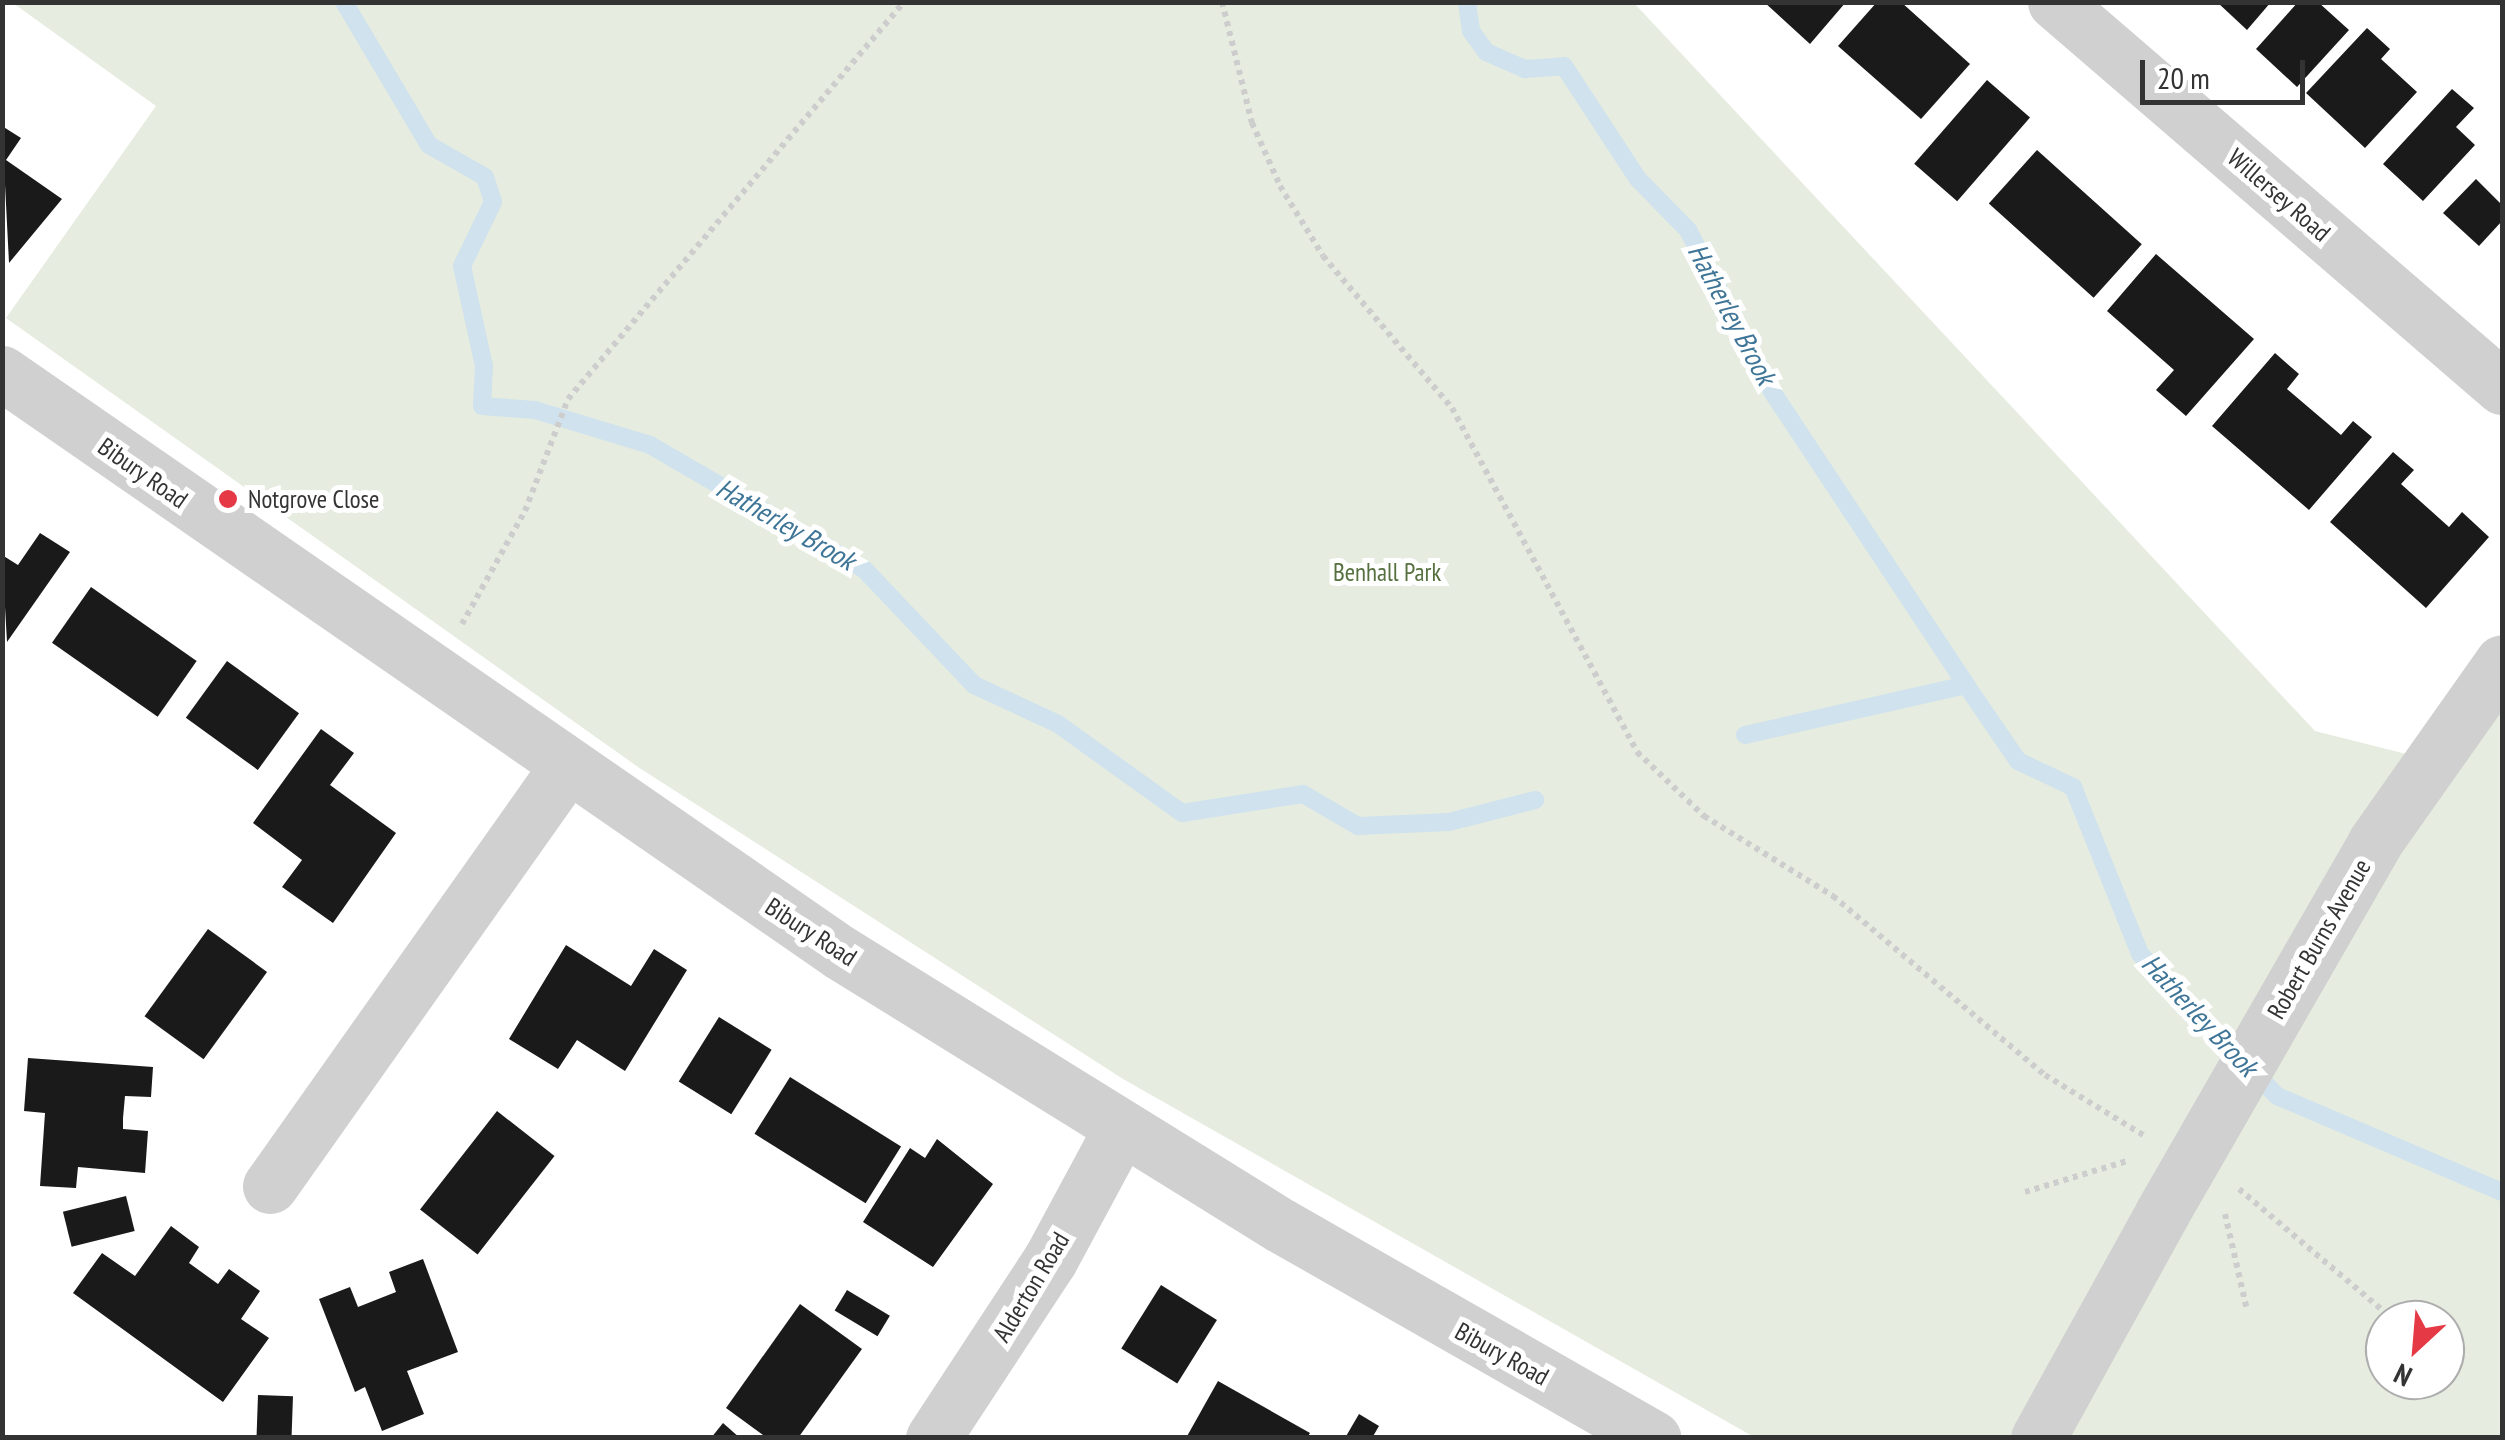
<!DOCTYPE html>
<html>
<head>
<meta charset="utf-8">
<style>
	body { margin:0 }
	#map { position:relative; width:2505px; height:1440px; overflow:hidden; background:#fff; font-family:"PT Sans Narrow",sans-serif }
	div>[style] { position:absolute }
	.green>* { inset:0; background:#e6ecdf }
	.stream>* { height:18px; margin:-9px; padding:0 9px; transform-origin:9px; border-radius:9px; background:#cfe2ee }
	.building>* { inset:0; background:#1a1a1a; transform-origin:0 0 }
	.path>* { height:6px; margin-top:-3px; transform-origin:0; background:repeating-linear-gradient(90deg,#cdcdcd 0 5px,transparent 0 10px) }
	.minor>* { height:55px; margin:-27.5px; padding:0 27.5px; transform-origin:27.5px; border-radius:27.5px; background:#d0d0d0 }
	.minor-bridge>* { height:55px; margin:-27.5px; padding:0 27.5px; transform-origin:27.5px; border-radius:27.5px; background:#d0d0d0 }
	.dots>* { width:28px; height:28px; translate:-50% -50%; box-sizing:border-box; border:5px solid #fff; border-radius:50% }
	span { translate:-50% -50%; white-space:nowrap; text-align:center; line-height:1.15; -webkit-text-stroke:10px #fff; paint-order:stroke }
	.street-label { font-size:25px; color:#333 }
	.poi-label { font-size:25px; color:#333 }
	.left { translate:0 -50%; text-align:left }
	.park-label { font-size:25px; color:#56703f }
	.water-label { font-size:28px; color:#3f7597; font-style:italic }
	.frame { position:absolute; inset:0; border:5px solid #333; pointer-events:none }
	.north { position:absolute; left:2365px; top:1300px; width:100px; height:100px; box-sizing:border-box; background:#fff; border:2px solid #adadad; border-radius:50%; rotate:206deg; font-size:28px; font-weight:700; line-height:40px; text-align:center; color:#333 }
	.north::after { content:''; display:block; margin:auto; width:35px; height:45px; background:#e63946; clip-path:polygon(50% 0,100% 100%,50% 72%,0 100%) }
	.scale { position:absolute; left:2140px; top:60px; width:165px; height:45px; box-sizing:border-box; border:5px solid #333; border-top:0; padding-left:12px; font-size:30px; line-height:35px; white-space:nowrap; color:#333; -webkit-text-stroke:8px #fff; paint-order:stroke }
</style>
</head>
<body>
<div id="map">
	<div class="green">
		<i style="clip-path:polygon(evenodd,13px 3px,1634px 3px,2315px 731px,2430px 760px,2474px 696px,2502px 712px,2502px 1437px,1754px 1437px,1123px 1079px,638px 767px,6px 318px,156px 106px,13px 3px,2385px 1320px,2445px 1320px,2445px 1380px,2385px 1380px,2385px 1320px)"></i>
	</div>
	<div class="stream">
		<i style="left:344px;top:2px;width:166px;rotate:59.3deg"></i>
		<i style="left:429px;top:145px;width:64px;rotate:29.7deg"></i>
		<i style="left:485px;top:177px;width:26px;rotate:72deg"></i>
		<i style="left:493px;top:202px;width:71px;rotate:115.8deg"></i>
		<i style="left:462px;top:266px;width:102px;rotate:77.6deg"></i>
		<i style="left:484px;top:366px;width:40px;rotate:92.9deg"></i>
		<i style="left:482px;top:406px;width:53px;rotate:4.3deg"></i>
		<i style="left:535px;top:410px;width:120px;rotate:16.9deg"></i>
		<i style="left:650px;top:445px;width:247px;rotate:30.1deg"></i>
		<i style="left:864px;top:569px;width:160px;rotate:46.5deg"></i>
		<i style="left:974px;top:685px;width:93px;rotate:24.9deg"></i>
		<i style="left:1058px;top:724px;width:153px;rotate:35.7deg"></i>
		<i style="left:1182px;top:813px;width:122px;rotate:-8.9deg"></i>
		<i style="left:1303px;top:794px;width:64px;rotate:30.2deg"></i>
		<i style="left:1358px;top:826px;width:91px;rotate:-2.5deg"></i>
		<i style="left:1449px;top:822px;width:89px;rotate:-14.3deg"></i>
		<i style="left:1467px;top:2px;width:29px;rotate:82deg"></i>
		<i style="left:1471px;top:31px;width:26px;rotate:54deg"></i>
		<i style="left:1486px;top:52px;width:43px;rotate:23.6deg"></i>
		<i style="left:1525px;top:69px;width:39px;rotate:-4deg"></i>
		<i style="left:1564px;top:66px;width:135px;rotate:56.8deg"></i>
		<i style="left:1638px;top:179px;width:71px;rotate:45.6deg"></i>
		<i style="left:1688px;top:230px;width:184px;rotate:62.5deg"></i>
		<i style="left:1773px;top:393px;width:350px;rotate:56.5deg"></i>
		<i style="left:1966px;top:685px;width:92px;rotate:55.6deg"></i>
		<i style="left:2018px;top:761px;width:61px;rotate:25.3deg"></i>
		<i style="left:2073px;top:787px;width:180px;rotate:68.1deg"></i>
		<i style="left:2140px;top:954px;width:197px;rotate:46deg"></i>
		<i style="left:2277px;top:1096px;width:245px;rotate:23.1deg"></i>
		<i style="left:1745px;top:735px;width:227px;rotate:-12.7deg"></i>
	</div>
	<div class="building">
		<i style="clip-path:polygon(1764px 2px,1846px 2px,1810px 44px)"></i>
		<i style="clip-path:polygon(1877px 2px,1901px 2px,1970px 64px,1921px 119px,1838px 46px)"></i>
		<i style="clip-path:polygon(2217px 2px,2271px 2px,2247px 30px)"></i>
		<i style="clip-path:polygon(2298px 2px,2318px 2px,2349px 30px,2297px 87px,2256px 49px)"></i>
		<i style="clip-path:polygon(2367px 28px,2390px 49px,2381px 59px,2417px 92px,2365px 148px,2306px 93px)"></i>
		<i style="left:1987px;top:80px;width:57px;height:111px;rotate:41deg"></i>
		<i style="clip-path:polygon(2452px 89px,2474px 108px,2456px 127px,2475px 145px,2423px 201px,2383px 164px)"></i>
		<i style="clip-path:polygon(2px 126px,21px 138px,6px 160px,62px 199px,9px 263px)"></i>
		<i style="left:2037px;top:150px;width:141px;height:72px;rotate:42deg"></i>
		<i style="clip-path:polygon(2476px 179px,2502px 205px,2502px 221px,2479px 246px,2443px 213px)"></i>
		<i style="clip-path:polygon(2156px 254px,2254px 339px,2186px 416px,2156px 390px,2174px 370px,2107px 311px)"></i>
		<i style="clip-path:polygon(2275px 353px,2299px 374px,2287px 389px,2341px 435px,2353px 421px,2372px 437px,2309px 510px,2212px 426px)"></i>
		<i style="clip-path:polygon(2393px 452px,2414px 470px,2401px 484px,2449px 527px,2462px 512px,2489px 537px,2426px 608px,2330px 522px)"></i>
		<i style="clip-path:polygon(40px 533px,70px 552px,7px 642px,2px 555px,18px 565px)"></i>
		<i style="left:91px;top:587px;width:129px;height:68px;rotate:35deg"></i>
		<i style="left:227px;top:661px;width:89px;height:70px;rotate:36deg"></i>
		<i style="clip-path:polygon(321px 729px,354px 753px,330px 785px,396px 833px,333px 923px,282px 887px,302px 860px,253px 823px)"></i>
		<i style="left:208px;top:929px;width:73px;height:108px;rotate:36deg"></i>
		<i style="clip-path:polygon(566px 945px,631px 986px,654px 949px,687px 970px,625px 1071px,577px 1040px,558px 1069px,509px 1039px)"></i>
		<i style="left:719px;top:1017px;width:62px;height:76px;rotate:32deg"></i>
		<i style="clip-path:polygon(28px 1058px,153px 1067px,151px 1097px,125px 1096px,123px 1118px,123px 1129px,148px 1131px,145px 1173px,78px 1167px,76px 1188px,40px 1186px,45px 1113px,24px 1111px)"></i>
		<i style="left:790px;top:1077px;width:131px;height:67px;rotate:32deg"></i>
		<i style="left:497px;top:1111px;width:73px;height:125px;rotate:38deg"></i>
		<i style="clip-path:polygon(937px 1139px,993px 1184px,933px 1267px,863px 1222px,910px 1148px,925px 1158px)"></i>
		<i style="left:126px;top:1196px;width:36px;height:65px;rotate:76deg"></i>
		<i style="clip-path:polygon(171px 1226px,199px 1247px,189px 1263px,218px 1284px,229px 1269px,260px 1291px,241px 1319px,269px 1338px,223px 1402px,73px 1293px,102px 1253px,135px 1276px)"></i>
		<i style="clip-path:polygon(423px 1259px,458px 1352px,407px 1371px,424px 1414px,382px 1431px,365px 1387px,355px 1392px,319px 1299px,350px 1287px,358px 1307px,396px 1292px,389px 1272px)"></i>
		<i style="left:1161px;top:1285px;width:66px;height:75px;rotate:32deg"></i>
		<i style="left:847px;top:1290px;width:50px;height:24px;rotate:31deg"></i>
		<i style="clip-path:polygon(800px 1304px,862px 1349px,798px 1438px,767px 1438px,726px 1408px)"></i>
		<i style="clip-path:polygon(1218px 1381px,1310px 1433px,1307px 1438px,1186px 1438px)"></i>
		<i style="left:258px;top:1395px;width:35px;height:43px;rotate:2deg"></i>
		<i style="clip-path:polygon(1359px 1414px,1379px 1426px,1372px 1438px,1345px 1438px)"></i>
		<i style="clip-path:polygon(723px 1423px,740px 1438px,711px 1438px)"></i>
	</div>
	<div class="path">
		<i style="left:1222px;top:2px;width:125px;rotate:76.1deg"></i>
		<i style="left:1252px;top:123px;width:69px;rotate:66deg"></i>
		<i style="left:1280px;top:186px;width:82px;rotate:58.4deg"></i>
		<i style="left:1323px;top:256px;width:199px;rotate:49.7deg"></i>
		<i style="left:1452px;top:408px;width:391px;rotate:61.7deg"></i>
		<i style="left:1637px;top:752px;width:93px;rotate:43.7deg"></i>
		<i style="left:1704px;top:816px;width:152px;rotate:31.8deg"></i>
		<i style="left:1833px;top:896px;width:277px;rotate:40.2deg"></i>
		<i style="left:2045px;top:1075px;width:117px;rotate:31.4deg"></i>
		<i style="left:462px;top:624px;width:129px;rotate:-60.9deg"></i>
		<i style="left:525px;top:511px;width:120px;rotate:-69deg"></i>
		<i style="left:568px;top:399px;width:520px;rotate:-49.76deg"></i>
		<i style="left:2239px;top:1189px;width:203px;rotate:40.2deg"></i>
		<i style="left:2025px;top:1192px;width:107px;rotate:-16.9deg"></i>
		<i style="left:2225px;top:1214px;width:98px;rotate:77.1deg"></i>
	</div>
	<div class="minor">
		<i style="left:2055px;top:2px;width:590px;rotate:40.74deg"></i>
		<i style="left:2px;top:373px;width:1020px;rotate:34.66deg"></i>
		<i style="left:841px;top:953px;width:516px;rotate:31.78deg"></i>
		<i style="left:1280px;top:1225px;width:430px;rotate:29.7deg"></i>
		<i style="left:2375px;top:842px;width:220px;rotate:-54.8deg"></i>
		<i style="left:270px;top:1186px;width:511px;rotate:-54.72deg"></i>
		<i style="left:933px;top:1438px;width:213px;rotate:-56.7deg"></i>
		<i style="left:1050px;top:1260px;width:148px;rotate:-61.7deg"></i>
		<i style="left:2038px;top:1438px;width:257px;rotate:-61.1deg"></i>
	</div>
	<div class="minor-bridge">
		<i style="left:2162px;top:1213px;width:428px;rotate:-60.1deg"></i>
	</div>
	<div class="dots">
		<i style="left:228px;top:499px;background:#e63946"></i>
	</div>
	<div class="street-label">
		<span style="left:2279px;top:195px;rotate:41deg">Willersey Road</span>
		<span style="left:143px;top:473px;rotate:35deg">Bibury Road</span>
		<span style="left:811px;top:932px;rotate:33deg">Bibury Road</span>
		<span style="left:2319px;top:939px;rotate:-60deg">Robert Burns Avenue</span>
		<span style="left:1031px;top:1287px;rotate:-59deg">Alderton Road</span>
		<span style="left:1502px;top:1354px;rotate:29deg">Bibury Road</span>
	</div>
	<div class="poi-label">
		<span class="left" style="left:248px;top:499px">Notgrove Close</span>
	</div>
	<div class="park-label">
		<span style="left:1387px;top:572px">Benhall Park</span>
	</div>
	<div class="water-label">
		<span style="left:1732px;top:314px;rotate:62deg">Hatherley Brook</span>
		<span style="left:786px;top:524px;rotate:30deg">Hatherley Brook</span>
		<span style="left:2200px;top:1015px;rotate:47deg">Hatherley Brook</span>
	</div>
	<div class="frame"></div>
	<div class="north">N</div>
	<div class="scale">20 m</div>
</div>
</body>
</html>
